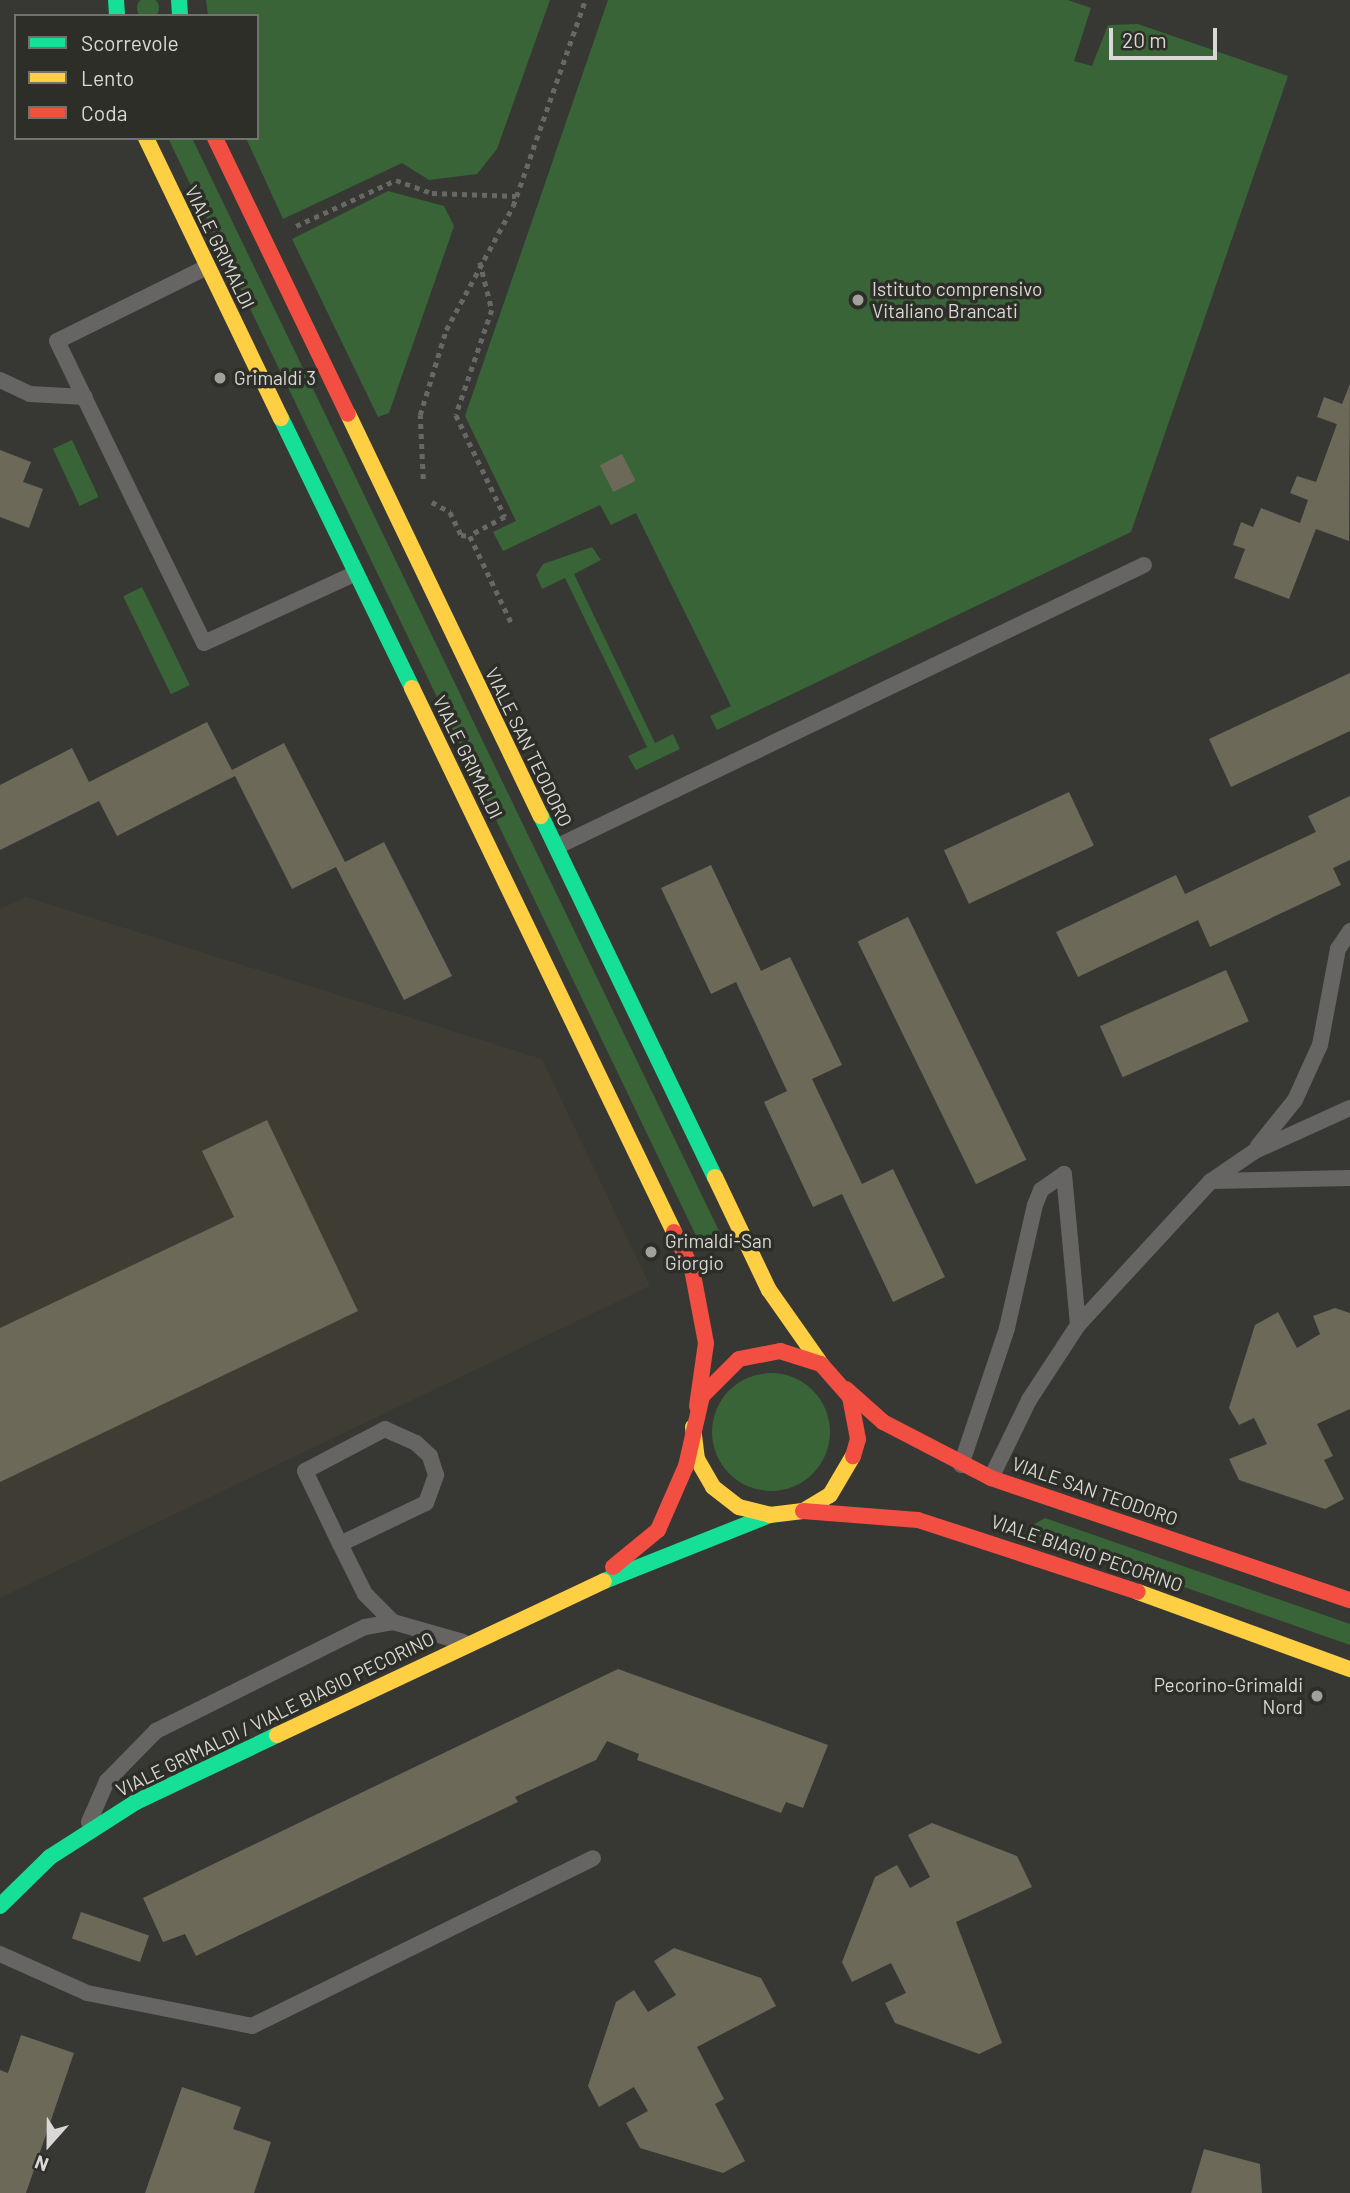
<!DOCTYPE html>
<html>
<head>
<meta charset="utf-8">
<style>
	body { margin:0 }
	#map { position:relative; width:1350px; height:2193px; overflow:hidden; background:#373734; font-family:Barlow,sans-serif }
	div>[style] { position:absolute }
	.built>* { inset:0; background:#3f3d33 }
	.green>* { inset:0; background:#396437; transform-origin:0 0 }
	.round { border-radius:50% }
	.building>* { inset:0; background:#6c6958; transform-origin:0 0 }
	.path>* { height:4.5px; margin-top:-2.25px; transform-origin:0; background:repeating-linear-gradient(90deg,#676765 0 5px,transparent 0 10px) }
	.lane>* { height:16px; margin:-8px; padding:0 8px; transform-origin:8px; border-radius:8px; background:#666564 }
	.fast>* { height:16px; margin:-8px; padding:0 8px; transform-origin:8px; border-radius:8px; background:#16e098 }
	.slow>* { height:16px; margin:-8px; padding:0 8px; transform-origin:8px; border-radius:8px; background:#ffcf43 }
	.jam>* { height:16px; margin:-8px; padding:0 8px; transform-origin:8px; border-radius:8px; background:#f24e42 }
	.dots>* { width:19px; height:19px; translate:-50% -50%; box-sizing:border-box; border:4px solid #2e2e29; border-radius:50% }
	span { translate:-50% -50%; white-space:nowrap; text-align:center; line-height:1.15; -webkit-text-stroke:7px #2e2e29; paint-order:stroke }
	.street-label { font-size:19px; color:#d9d8d6 }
	.poi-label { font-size:19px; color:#d9d8d6 }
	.left { translate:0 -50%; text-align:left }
	.right { translate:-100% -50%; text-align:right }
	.legend { position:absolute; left:14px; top:14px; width:245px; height:126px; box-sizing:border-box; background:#2e2e29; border:2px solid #72726e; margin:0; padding:9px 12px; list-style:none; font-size:21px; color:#d9d8d6 }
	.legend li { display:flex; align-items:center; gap:14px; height:35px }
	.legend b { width:35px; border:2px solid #72726e }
	.north { position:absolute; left:14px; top:2109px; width:70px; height:70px; -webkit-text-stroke:5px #2e2e29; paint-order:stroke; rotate:201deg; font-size:19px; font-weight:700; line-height:28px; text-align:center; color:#d9d8d6 }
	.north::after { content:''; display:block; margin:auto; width:24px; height:32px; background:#d9d8d6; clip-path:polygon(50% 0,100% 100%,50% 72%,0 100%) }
	.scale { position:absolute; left:1109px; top:28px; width:108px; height:32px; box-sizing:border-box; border:4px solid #d9d8d6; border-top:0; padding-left:9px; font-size:21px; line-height:24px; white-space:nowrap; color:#d9d8d6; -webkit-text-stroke:5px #2e2e29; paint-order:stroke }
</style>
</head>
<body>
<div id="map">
	<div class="built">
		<i style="clip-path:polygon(26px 897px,542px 1059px,650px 1286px,0 1598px,0 909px)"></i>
	</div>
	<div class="green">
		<i class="round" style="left:137px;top:-3px;width:22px;height:22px"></i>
		<i style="clip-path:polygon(206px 0,550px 0,497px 149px,477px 174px,429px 180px,402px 163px,283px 219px,246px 138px,257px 138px,257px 16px,208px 16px)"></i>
		<i style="clip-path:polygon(608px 0,1068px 0,1091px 8px,1074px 61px,1092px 66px,1108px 25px,1138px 24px,1288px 76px,1131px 532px,717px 730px,710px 716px,731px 706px,636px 513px,611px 525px,600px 505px,503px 551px,493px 532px,516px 521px,465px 416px)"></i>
		<i style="clip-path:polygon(168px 138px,192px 138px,721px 1235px,716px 1246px,701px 1246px)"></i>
		<i style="clip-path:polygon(388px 191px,444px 206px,454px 226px,389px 413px,378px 417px,292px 239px)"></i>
		<i style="left:72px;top:440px;width:63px;height:21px;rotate:65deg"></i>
		<i style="clip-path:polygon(592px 547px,601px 560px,574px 574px,655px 743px,673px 734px,680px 749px,636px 770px,628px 756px,647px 747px,565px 578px,542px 589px,536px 575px,543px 564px)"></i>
		<i style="left:142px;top:587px;width:109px;height:21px;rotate:64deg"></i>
		<i class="round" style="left:712px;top:1373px;width:118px;height:118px"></i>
		<i style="clip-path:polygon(1045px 1518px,1350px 1624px,1350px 1645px,1038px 1536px,1033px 1525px)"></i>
	</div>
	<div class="building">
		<i style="clip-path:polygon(1350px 384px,1349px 541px,1316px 529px,1289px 599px,1234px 578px,1245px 549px,1233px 545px,1241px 522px,1253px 527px,1261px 508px,1300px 523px,1308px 500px,1290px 493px,1297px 476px,1316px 482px,1337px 424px,1317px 417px,1324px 397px,1342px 404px)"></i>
		<i style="clip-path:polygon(0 450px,31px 462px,23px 482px,43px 489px,29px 528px,0 517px)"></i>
		<i style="left:622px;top:454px;width:30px;height:25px;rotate:63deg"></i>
		<i style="clip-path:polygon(1350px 673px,1350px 731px,1231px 787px,1209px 739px)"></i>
		<i style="clip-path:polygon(207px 722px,232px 770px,284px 743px,345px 862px,384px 842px,452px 976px,404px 1000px,336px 867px,292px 889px,235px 776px,117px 836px,99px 801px,0 850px,0 785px,72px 748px,89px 782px)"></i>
		<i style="left:1069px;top:792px;width:59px;height:138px;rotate:65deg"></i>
		<i style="clip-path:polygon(1350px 796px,1350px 860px,1333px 868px,1341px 885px,1210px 947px,1198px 920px,1078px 977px,1056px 932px,1176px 875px,1185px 894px,1316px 832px,1308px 816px)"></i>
		<i style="clip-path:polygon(711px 865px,761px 971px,790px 957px,842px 1065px,812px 1079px,862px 1184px,893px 1169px,945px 1277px,893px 1302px,842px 1194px,813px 1207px,764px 1102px,787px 1091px,736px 982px,711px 994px,661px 888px)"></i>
		<i style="left:908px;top:917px;width:270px;height:56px;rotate:64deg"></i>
		<i style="left:1226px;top:970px;width:56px;height:138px;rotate:66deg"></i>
		<i style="clip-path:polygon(267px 1120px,358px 1311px,0 1482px,0 1328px,234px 1217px,202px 1151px)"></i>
		<i style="clip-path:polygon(1335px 1308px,1350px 1313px,1350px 1409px,1317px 1424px,1333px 1456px,1324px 1460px,1344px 1499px,1325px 1509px,1239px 1480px,1229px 1459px,1267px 1444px,1254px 1418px,1239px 1425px,1229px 1408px,1255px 1325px,1278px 1312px,1297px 1348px,1320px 1334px,1313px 1316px)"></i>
		<i style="clip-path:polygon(618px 1669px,828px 1745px,803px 1808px,786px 1802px,781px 1813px,637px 1760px,639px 1754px,607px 1741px,596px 1760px,515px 1797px,518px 1802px,196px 1956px,185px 1934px,163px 1942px,143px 1898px)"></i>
		<i style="clip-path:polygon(932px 1823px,1017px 1856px,1032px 1887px,956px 1922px,1002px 2043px,979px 2054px,895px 2023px,885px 2003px,906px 1993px,891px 1963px,852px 1982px,842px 1962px,875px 1877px,897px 1865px,910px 1888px,930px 1877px,908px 1835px)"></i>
		<i style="left:81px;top:1912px;width:72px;height:28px;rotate:19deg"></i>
		<i style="clip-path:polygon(674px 1948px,761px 1978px,776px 2006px,697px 2047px,724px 2099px,715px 2104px,745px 2161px,723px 2173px,640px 2148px,626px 2123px,648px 2111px,634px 2087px,599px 2107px,588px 2086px,616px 2002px,634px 1990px,648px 2012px,676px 1995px,654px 1961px)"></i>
		<i style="clip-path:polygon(21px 2035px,74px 2053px,26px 2193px,0 2193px,0 2070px,8px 2073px)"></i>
		<i style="clip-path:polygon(182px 2087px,241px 2107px,233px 2129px,271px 2142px,254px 2193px,145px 2193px)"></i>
		<i style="clip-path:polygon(1204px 2149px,1260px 2164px,1262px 2193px,1191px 2193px)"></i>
	</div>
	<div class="path">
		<i style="left:296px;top:226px;width:110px;rotate:-24.7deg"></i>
		<i style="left:396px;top:180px;width:38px;rotate:20deg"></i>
		<i style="left:432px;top:193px;width:84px;rotate:2deg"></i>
		<i style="left:480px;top:262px;width:49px;rotate:76deg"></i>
		<i style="left:492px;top:310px;width:111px;rotate:108.9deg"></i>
		<i style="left:456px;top:415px;width:113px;rotate:64.3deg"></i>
		<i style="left:505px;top:517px;width:40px;rotate:152deg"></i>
		<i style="left:470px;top:536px;width:100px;rotate:64.5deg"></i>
		<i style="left:423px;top:479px;width:64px;rotate:-92.7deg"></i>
		<i style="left:420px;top:415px;width:89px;rotate:-73deg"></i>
		<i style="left:446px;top:330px;width:141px;rotate:-61.6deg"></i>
		<i style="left:513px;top:206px;width:218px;rotate:-70.7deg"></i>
		<i style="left:432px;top:502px;width:21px;rotate:29deg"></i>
		<i style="left:450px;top:512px;width:25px;rotate:64deg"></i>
		<i style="left:461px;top:535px;width:9px;rotate:6deg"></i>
	</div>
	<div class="lane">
		<i style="left:207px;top:267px;width:167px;rotate:153.7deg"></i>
		<i style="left:57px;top:341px;width:177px;rotate:64.2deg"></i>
		<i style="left:134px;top:500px;width:159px;rotate:63.9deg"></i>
		<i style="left:204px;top:643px;width:167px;rotate:-24.7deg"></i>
		<i style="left:0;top:380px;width:33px;rotate:25deg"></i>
		<i style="left:30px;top:394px;width:55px;rotate:3.1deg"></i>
		<i style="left:556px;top:847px;width:652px;rotate:-25.62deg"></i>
		<i style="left:1258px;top:1146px;width:59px;rotate:-51.2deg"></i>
		<i style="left:1295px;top:1100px;width:60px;rotate:-65.6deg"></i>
		<i style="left:1320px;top:1045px;width:98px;rotate:-79.4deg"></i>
		<i style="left:1338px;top:949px;width:22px;rotate:-56deg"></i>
		<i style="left:1211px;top:1181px;width:139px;rotate:-1.2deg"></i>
		<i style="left:961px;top:1465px;width:145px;rotate:-71.4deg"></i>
		<i style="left:1007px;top:1328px;width:126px;rotate:-77.2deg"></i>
		<i style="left:1035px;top:1205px;width:16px;rotate:-68deg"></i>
		<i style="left:1041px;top:1190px;width:28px;rotate:-35deg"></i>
		<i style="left:1064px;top:1174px;width:152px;rotate:84.7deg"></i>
		<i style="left:991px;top:1478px;width:87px;rotate:-64deg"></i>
		<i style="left:1029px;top:1400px;width:90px;rotate:-56.8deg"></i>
		<i style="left:1078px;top:1325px;width:196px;rotate:-47.3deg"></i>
		<i style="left:1211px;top:1181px;width:53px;rotate:-34.3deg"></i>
		<i style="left:1255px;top:1151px;width:104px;rotate:-24.4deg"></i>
		<i style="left:340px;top:1544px;width:95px;rotate:-25.5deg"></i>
		<i style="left:426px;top:1503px;width:30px;rotate:-70deg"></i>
		<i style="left:436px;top:1475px;width:20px;rotate:-108deg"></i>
		<i style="left:430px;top:1456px;width:19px;rotate:-137deg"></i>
		<i style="left:416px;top:1443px;width:34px;rotate:-156deg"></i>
		<i style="left:385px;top:1429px;width:90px;rotate:152.3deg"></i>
		<i style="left:305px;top:1471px;width:81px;rotate:64.4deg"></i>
		<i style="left:340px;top:1544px;width:56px;rotate:63.4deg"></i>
		<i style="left:365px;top:1594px;width:40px;rotate:45deg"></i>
		<i style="left:89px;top:1822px;width:45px;rotate:-66.3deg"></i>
		<i style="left:107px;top:1781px;width:70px;rotate:-45.6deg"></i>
		<i style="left:156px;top:1731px;width:233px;rotate:-26.5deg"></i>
		<i style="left:365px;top:1627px;width:28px;rotate:-10deg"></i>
		<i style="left:393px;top:1622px;width:73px;rotate:15.9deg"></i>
		<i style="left:0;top:1954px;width:95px;rotate:24.1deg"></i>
		<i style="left:87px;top:1993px;width:168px;rotate:11.3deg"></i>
		<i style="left:252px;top:2026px;width:380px;rotate:-26.2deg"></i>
	</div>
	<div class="fast">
		<i style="left:116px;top:0;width:16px;rotate:86deg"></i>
		<i style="left:179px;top:0;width:16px;rotate:86deg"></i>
		<i style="left:281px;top:418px;width:300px;rotate:64.1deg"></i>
		<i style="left:541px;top:816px;width:401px;rotate:64.3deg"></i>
		<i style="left:604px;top:1581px;width:179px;rotate:-21.7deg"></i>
		<i style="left:0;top:1906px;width:70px;rotate:-44.4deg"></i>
		<i style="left:50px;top:1857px;width:102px;rotate:-32.6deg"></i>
		<i style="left:136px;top:1802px;width:156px;rotate:-25.4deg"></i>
	</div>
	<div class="slow">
		<i style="left:146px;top:138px;width:311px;rotate:64.3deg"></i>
		<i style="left:348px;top:414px;width:446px;rotate:64.4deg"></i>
		<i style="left:412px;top:688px;width:604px;rotate:64.28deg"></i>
		<i style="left:715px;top:1177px;width:125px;rotate:64.5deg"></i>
		<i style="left:769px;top:1290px;width:90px;rotate:54.9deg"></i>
		<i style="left:693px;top:1427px;width:32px;rotate:83deg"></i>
		<i style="left:697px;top:1459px;width:32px;rotate:60deg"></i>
		<i style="left:713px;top:1487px;width:33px;rotate:38deg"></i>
		<i style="left:739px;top:1507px;width:32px;rotate:14deg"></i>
		<i style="left:770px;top:1515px;width:33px;rotate:-7deg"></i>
		<i style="left:803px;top:1511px;width:31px;rotate:-31deg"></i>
		<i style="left:830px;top:1495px;width:45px;rotate:-59.5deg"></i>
		<i style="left:1138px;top:1592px;width:226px;rotate:20deg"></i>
		<i style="left:277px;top:1735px;width:361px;rotate:-25.2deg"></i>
	</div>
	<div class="jam">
		<i style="left:215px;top:138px;width:306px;rotate:64.3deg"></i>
		<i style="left:674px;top:1232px;width:41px;rotate:64.1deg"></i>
		<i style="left:692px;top:1269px;width:75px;rotate:79.3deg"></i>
		<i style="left:706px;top:1343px;width:64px;rotate:98.1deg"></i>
		<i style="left:846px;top:1389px;width:50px;rotate:41.7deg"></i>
		<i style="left:883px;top:1422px;width:122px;rotate:27.4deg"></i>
		<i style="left:991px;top:1478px;width:379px;rotate:18.8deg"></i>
		<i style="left:803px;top:1511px;width:115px;rotate:4.5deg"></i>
		<i style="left:918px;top:1520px;width:231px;rotate:18.1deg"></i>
		<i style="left:613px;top:1567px;width:58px;rotate:-39.4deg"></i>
		<i style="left:658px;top:1530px;width:70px;rotate:-66.4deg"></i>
		<i style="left:686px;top:1466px;width:72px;rotate:-77.1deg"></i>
		<i style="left:702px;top:1396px;width:52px;rotate:-45deg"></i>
		<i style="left:739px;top:1359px;width:42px;rotate:-11deg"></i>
		<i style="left:780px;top:1351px;width:43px;rotate:17.6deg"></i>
		<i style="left:821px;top:1364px;width:44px;rotate:48.7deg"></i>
		<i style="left:850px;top:1397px;width:43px;rotate:79.2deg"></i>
		<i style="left:858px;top:1439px;width:18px;rotate:106deg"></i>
	</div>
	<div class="dots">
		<i style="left:858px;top:300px;background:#a0a09d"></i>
		<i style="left:220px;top:378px;background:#a0a09d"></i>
		<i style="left:651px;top:1252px;background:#a0a09d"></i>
		<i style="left:1317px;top:1696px;background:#a0a09d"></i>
	</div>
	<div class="street-label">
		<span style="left:220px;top:247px;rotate:64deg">VIALE GRIMALDI</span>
		<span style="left:529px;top:747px;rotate:64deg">VIALE SAN TEODORO</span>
		<span style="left:468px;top:757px;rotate:64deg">VIALE GRIMALDI</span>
		<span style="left:1095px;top:1491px;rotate:19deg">VIALE SAN TEODORO</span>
		<span style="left:1087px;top:1553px;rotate:19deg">VIALE BIAGIO PECORINO</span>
		<span style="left:275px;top:1714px;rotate:-26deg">VIALE GRIMALDI / VIALE BIAGIO PECORINO</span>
	</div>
	<div class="poi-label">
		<span class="left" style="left:872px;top:300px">Istituto comprensivo<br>Vitaliano Brancati</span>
		<span class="left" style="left:234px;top:378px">Grimaldi 3</span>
		<span class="left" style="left:665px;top:1252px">Grimaldi-San<br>Giorgio</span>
		<span class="right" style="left:1303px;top:1696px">Pecorino-Grimaldi<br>Nord</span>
	</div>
	<ul class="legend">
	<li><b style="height:9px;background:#16e098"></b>Scorrevole</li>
	<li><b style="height:9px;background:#ffcf43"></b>Lento</li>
	<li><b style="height:9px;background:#f24e42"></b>Coda</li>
	</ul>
	<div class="north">N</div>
	<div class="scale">20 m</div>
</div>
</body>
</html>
